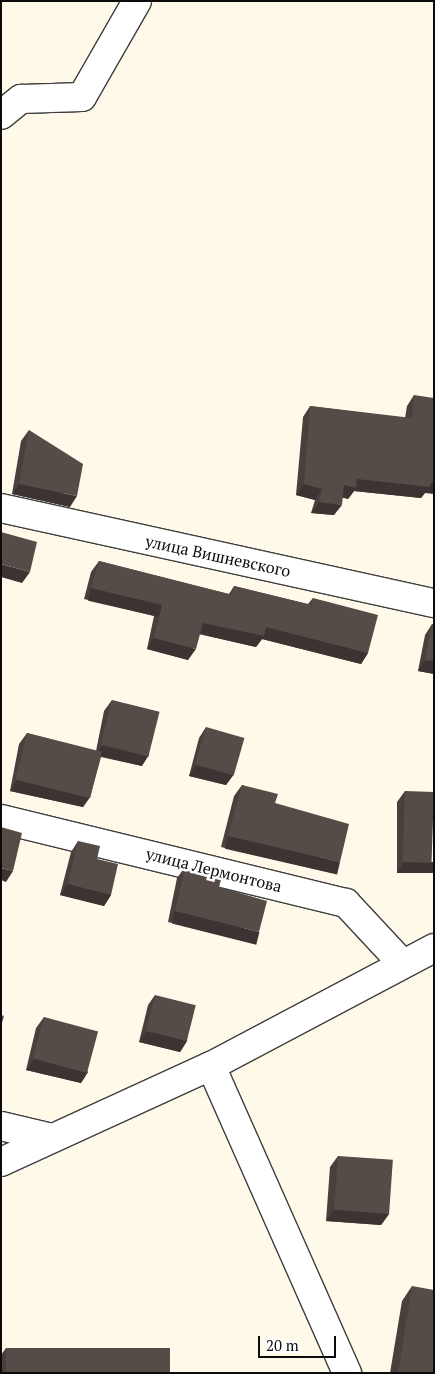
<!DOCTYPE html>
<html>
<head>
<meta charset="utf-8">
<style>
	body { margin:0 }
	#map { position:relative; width:435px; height:1374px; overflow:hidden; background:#fff9ea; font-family:"PT Serif",serif }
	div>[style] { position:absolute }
	.roads { filter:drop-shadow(1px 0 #3e3e3e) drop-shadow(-1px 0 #3e3e3e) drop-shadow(0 1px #3e3e3e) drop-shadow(0 -1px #3e3e3e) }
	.minor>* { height:28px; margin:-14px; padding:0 14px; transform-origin:14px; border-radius:14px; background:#fff }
	.wall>* { inset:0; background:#49403d }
	.shaded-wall>* { inset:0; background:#3c3432; transform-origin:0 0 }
	.building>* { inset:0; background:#554b47; transform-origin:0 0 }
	span { translate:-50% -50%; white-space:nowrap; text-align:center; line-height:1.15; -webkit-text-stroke:5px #fff; paint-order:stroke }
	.street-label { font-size:16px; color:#0b0b0b }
	.frame { position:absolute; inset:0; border:2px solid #0b0b0b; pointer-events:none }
	.scale { position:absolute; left:258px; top:1336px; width:78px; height:22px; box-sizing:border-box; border:2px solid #0b0b0b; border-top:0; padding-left:6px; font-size:15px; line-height:18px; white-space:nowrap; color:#0b0b0b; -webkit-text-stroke:4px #fff; paint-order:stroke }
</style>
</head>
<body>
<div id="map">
	<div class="roads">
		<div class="minor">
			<i style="left:1px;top:115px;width:26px;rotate:-39deg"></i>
			<i style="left:21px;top:99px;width:61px;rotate:-1.9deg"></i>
			<i style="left:82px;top:97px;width:111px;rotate:-60.2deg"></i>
			<i style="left:1px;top:508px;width:443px;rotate:12.4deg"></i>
			<i style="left:1px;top:819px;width:355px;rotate:13.7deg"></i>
			<i style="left:346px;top:903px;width:82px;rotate:47deg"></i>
			<i style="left:211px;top:1066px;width:336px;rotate:66.1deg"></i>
			<i style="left:1px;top:1126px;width:52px;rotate:13.2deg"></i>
			<i style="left:1px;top:1162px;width:231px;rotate:-24.6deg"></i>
			<i style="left:211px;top:1066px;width:252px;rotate:-27.9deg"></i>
		</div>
	</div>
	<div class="wall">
		<i style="clip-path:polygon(414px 395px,425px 493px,421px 498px,354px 491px,348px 499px,343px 497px,334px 515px,311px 513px,315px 500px,296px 495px,303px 417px,310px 406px,405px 418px,407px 406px)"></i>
		<i style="clip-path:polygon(29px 430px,70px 507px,12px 494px,21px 441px)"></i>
		<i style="clip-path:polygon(99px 561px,229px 594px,234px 586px,308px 604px,313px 598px,368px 653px,361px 664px,262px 639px,256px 647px,199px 634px,188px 660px,147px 649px,154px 616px,84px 599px,91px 572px)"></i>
		<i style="clip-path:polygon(432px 624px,434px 624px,434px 674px,418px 671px,425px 635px)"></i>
		<i style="clip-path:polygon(112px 700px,142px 766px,101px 757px,90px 797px,83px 807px,10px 791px,19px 744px,27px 733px,96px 751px,104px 711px)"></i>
		<i style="clip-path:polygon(206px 727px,234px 774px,226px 785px,189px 776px,199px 738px)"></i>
		<i style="clip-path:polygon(242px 785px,275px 803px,332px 873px,221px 847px,234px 796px)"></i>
		<i style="clip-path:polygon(405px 791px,434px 873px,397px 873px,397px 802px)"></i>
		<i style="clip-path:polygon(78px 841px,97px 859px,111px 895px,104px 906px,60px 895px,71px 852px)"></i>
		<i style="clip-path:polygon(185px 867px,219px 887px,252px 943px,168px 922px,177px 878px)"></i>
		<i style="clip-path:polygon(155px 995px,187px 1041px,180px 1052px,139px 1042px,148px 1005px)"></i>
		<i style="clip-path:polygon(44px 1017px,88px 1072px,81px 1083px,26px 1070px,36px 1028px)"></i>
		<i style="clip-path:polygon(338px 1156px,389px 1214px,381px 1225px,326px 1221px,330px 1167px)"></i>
		<i style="clip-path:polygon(412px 1286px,434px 1373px,390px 1373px,402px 1301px)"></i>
		<i style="clip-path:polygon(6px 1348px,172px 1373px,1px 1373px,1px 1355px)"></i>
	</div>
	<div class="shaded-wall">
		<i style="clip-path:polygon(357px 479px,434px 482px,434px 494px,425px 493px,421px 498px,354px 491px,348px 499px,336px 496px,344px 485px)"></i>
		<i style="clip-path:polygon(19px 484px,77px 496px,70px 507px,12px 494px)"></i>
		<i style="clip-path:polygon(304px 484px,322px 489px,315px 500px,296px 495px)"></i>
		<i style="clip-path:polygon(319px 502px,342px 505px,334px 515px,311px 513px)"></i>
		<i style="clip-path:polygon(1px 564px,30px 572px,22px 583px,1px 577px)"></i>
		<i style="left:91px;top:588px;width:73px;height:13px;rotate:13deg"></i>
		<i style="clip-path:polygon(203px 623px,266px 627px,368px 653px,361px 664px,262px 639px,256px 647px,195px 633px)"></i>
		<i style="clip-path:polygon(154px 638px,196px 649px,188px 660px,147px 649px)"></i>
		<i style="clip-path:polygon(425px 660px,434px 661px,434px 674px,418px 671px)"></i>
		<i style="clip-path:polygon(103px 745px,149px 755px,142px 766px,95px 755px)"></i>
		<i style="clip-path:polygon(196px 765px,234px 774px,226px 785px,189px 776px)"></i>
		<i style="clip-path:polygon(17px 780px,90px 797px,83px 807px,10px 791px)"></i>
		<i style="left:228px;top:836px;width:115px;height:13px;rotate:13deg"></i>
		<i style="clip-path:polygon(404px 862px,434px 862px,434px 873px,397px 873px)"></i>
		<i style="clip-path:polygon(1px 868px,13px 871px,6px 882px,1px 880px)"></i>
		<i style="clip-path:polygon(68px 884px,111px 895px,104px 906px,60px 895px)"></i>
		<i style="left:175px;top:911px;width:87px;height:13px;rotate:14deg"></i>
		<i style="clip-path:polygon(147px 1031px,187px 1041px,180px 1052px,139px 1042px)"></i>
		<i style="clip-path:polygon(34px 1059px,88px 1072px,81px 1083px,26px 1070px)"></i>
		<i style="clip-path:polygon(334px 1210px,389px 1214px,381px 1225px,326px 1221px)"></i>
	</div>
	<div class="building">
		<i style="clip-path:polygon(414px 395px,434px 398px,434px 482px,432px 482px,429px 487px,357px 479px,356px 488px,344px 485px,342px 505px,319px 502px,322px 489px,304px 484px,310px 406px,412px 418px)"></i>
		<i style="clip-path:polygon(29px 430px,83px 464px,77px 496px,19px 484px)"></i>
		<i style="clip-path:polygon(1px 532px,37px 542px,30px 572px,1px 564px)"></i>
		<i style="clip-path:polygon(99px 561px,232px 595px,234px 586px,311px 605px,313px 598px,378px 615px,368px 653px,266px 627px,264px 636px,203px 623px,196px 649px,154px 638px,162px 605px,91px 588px)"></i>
		<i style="clip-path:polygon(432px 624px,434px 624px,434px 661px,425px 660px)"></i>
		<i style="left:112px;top:700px;width:49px;height:46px;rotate:14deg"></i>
		<i style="left:206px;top:727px;width:40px;height:39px;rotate:16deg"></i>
		<i style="left:27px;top:733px;width:77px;height:48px;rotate:14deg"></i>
		<i style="clip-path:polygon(242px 785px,278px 794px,275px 803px,349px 824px,340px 862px,228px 836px)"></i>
		<i style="left:405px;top:791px;width:29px;height:71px;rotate:2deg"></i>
		<i style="clip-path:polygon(1px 827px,22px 833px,13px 871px,1px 868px)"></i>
		<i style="clip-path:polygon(78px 841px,100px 846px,97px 859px,118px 864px,111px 895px,68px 884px)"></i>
		<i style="clip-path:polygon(185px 867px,222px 876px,219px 887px,267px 901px,259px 932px,175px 911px)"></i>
		<i style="left:155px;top:995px;width:42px;height:37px;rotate:14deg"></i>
		<i style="clip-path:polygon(1px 1015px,4px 1016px,1px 1026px)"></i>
		<i style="left:44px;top:1017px;width:56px;height:43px;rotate:15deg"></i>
		<i style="left:338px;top:1156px;width:55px;height:54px;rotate:4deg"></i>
		<i style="clip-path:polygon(412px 1286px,434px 1290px,434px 1373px,398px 1373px)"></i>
		<i style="left:6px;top:1348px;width:164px;height:25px"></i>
	</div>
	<div class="street-label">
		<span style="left:218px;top:556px;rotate:12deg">улица Вишневского</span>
		<span style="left:214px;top:870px;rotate:14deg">улица Лермонтова</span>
	</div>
	<div class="frame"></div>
	<div class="scale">20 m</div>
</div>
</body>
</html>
